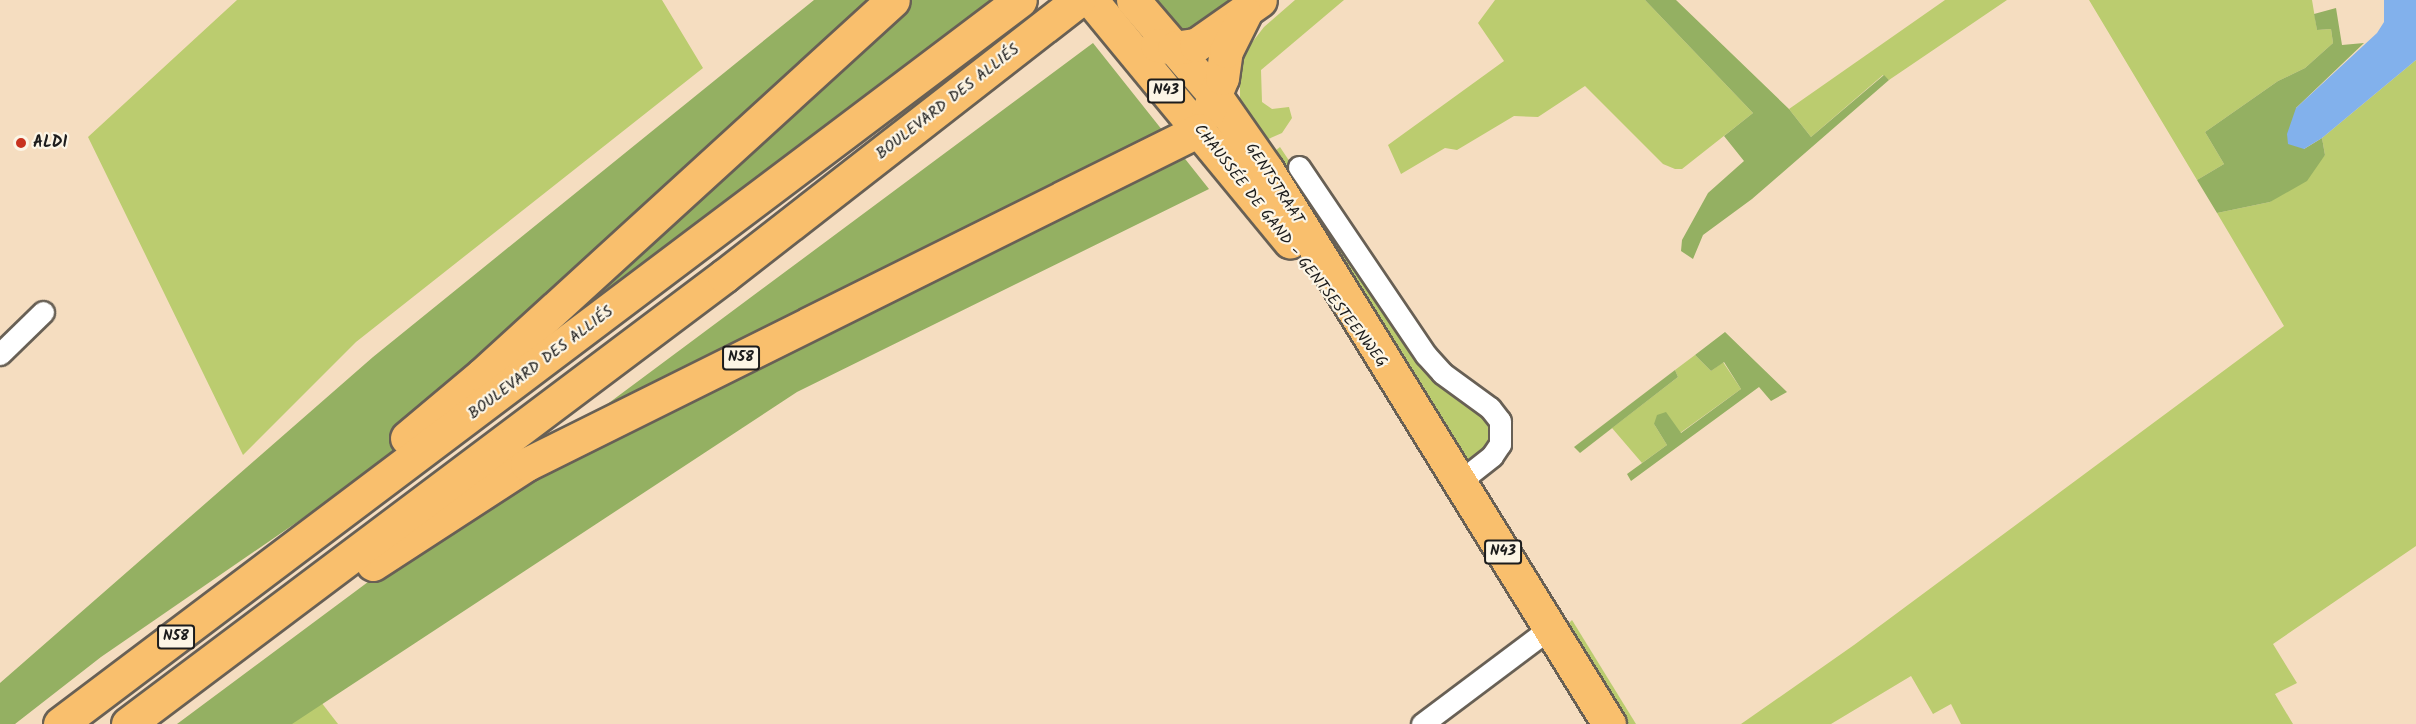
<!DOCTYPE html>
<html>
<head>
<meta charset="utf-8">
<style>
	body { margin:0 }
	#map { position:relative; width:2416px; height:724px; overflow:hidden; background:#f5ddc0; font-family:Kalam,sans-serif }
	div>[style] { position:absolute }
	.green>* { inset:0; background:#bbcc6f }
	.forest>* { inset:0; background:#94b062 }
	.water>* { inset:0; background:#82b1ec }
	.roads { filter:drop-shadow(2px 0 #686055) drop-shadow(-2px 0 #686055) drop-shadow(0 2px #686055) drop-shadow(0 -2px #686055) }
	.minor>* { height:21px; margin:-10.5px; padding:0 10.5px; transform-origin:10.5px; border-radius:10.5px; background:#fff }
	.primary>* { height:33px; margin:-16.5px; padding:0 16.5px; transform-origin:16.5px; border-radius:16.5px; background:#f9bf6d }
	.trunk>* { height:33px; margin:-16.5px; padding:0 16.5px; transform-origin:16.5px; border-radius:16.5px; background:#f9bf6d }
	.dots>* { width:16px; height:16px; translate:-50% -50%; box-sizing:border-box; border:3px solid #fcf5e5; border-radius:50% }
	span { translate:-50% -50%; white-space:nowrap; text-align:center; line-height:1.15; -webkit-text-stroke:4.5px #fcf5e5; paint-order:stroke }
	.shield-label span { padding:2px 4px; background:#fcf5e5; border:2px solid; border-radius:4px; -webkit-text-stroke-width:0 }
	.shield-label { font-size:15px; color:#1c1c1c; font-weight:700 }
	.street-label { font-size:16px; color:#1c1c1c }
	.poi-label { font-size:16px; color:#1c1c1c; font-weight:700 }
	.left { translate:0 -50%; text-align:left }
</style>
</head>
<body>
<div id="map">
	<div class="green">
		<i style="clip-path:polygon(237px 0,662px 0,703px 68px,356px 342px,243px 455px,88px 137px)"></i>
		<i style="clip-path:polygon(1295px 0,1344px 0,1261px 70px,1262px 102px,1272px 109px,1289px 107px,1292px 118px,1282px 133px,1264px 141px,1240px 105px,1240px 58px,1264px 27px)"></i>
		<i style="clip-path:polygon(1495px 0,1645px 0,1753px 113px,1682px 169px,1675px 169px,1663px 164px,1585px 86px,1538px 117px,1514px 116px,1457px 150px,1445px 148px,1401px 174px,1388px 145px,1504px 61px,1478px 23px)"></i>
		<i style="clip-path:polygon(1945px 0,2007px 0,1889px 80px,1883px 75px,1811px 137px,1789px 109px)"></i>
		<i style="clip-path:polygon(2089px 0,2312px 0,2317px 30px,2331px 29px,2333px 43px,2305px 68px,2278px 81px,2205px 132px,2224px 164px,2197px 180px)"></i>
		<i style="clip-path:polygon(2416px 60px,2416px 546px,2273px 644px,2297px 683px,2275px 694px,2293px 724px,1961px 724px,1951px 704px,1933px 714px,1911px 676px,1831px 724px,1741px 724px,1854px 645px,2284px 326px,2217px 213px,2270px 202px,2325px 155px,2322px 138px)"></i>
		<i style="clip-path:polygon(1280px 147px,1400px 328px,1486px 413px,1497px 438px,1474px 463px,1466px 462px,1270px 155px)"></i>
		<i style="clip-path:polygon(1695px 355px,1711px 371px,1723px 362px,1741px 389px,1680px 433px,1654px 424px,1667px 445px,1642px 463px,1612px 428px,1678px 377px,1675px 370px)"></i>
		<i style="clip-path:polygon(1572px 620px,1636px 724px,1626px 724px,1568px 624px)"></i>
		<i style="clip-path:polygon(321px 702px,338px 724px,287px 724px)"></i>
	</div>
	<div class="forest">
		<i style="clip-path:polygon(814px 0,1020px 0,697px 247px,101px 657px,15px 724px,0 724px,0 683px,373px 357px)"></i>
		<i style="clip-path:polygon(1149px 0,1244px 0,1191px 36px,1174px 30px)"></i>
		<i style="clip-path:polygon(1645px 0,1676px 0,1789px 109px,1811px 137px,1884px 75px,1889px 80px,1752px 199px,1703px 235px,1693px 259px,1681px 251px,1682px 240px,1708px 193px,1744px 161px,1724px 136px,1753px 113px)"></i>
		<i style="clip-path:polygon(2336px 8px,2342px 45px,2364px 43px,2296px 108px,2304px 149px,2322px 138px,2325px 155px,2307px 181px,2270px 202px,2217px 213px,2197px 180px,2224px 164px,2205px 132px,2278px 81px,2305px 68px,2333px 43px,2331px 29px,2317px 30px,2314px 14px)"></i>
		<i style="clip-path:polygon(1093px 43px,1209px 189px,797px 392px,292px 724px,177px 724px)"></i>
		<i style="clip-path:polygon(1725px 332px,1787px 392px,1771px 401px,1759px 387px,1631px 481px,1627px 474px,1667px 445px,1654px 424px,1657px 415px,1666px 412px,1681px 433px,1741px 389px,1724px 362px,1711px 371px,1695px 355px)"></i>
		<i style="clip-path:polygon(1675px 370px,1678px 377px,1580px 453px,1574px 447px)"></i>
	</div>
	<div class="water">
		<i style="clip-path:polygon(2384px 0,2416px 0,2416px 60px,2322px 138px,2304px 149px,2288px 144px,2287px 134px,2296px 108px,2377px 33px,2384px 22px)"></i>
	</div>
	<div class="roads">
		<div class="minor">
			<i style="left:1299px;top:167px;width:227px;rotate:56deg"></i>
			<i style="left:1426px;top:355px;width:24px;rotate:48deg"></i>
			<i style="left:1442px;top:373px;width:59px;rotate:36.1deg"></i>
			<i style="left:1490px;top:408px;width:16px;rotate:52deg"></i>
			<i style="left:1500px;top:421px;width:23px;rotate:90deg"></i>
			<i style="left:1500px;top:444px;width:14px;rotate:124deg"></i>
			<i style="left:1492px;top:456px;width:42px;rotate:141.8deg"></i>
			<i style="left:0;top:354px;width:60px;rotate:-44.3deg"></i>
			<i style="left:1422px;top:724px;width:161px;rotate:-36.9deg"></i>
		</div>
		<div class="primary">
			<i style="left:1091px;top:0;width:313px;rotate:50.5deg"></i>
			<i style="left:1133px;top:0;width:128px;rotate:49.4deg"></i>
			<i style="left:1216px;top:97px;width:89px;rotate:55.1deg"></i>
			<i style="left:1267px;top:170px;width:651px;rotate:58.31deg"></i>
			<i style="left:1157px;top:45px;width:17px;rotate:10deg"></i>
			<i style="left:1174px;top:48px;width:22px;rotate:-8deg"></i>
			<i style="left:1196px;top:45px;width:78px;rotate:-35.1deg"></i>
			<i style="left:1208px;top:112px;width:37px;rotate:-68deg"></i>
			<i style="left:1222px;top:78px;width:27px;rotate:-82deg"></i>
			<i style="left:1226px;top:51px;width:42px;rotate:-63.4deg"></i>
		</div>
		<div class="trunk">
			<i style="left:407px;top:438px;width:98px;rotate:-40deg"></i>
			<i style="left:482px;top:375px;width:556px;rotate:-42.38deg"></i>
			<i style="left:373px;top:564px;width:184px;rotate:-33deg"></i>
			<i style="left:527px;top:464px;width:750px;rotate:-26.43deg"></i>
			<i style="left:60px;top:724px;width:1202px;rotate:-37.02deg"></i>
			<i style="left:128px;top:724px;width:746px;rotate:-36.93deg"></i>
			<i style="left:724px;top:276px;width:449px;rotate:-37.9deg"></i>
		</div>
	</div>
	<div class="dots">
		<i style="left:21px;top:143px;background:#c8321e"></i>
	</div>
	<div class="shield-label">
		<span style="left:1166px;top:91px">N43</span>
		<span style="left:741px;top:358px">N58</span>
		<span style="left:1503px;top:552px">N43</span>
		<span style="left:176px;top:637px">N58</span>
	</div>
	<div class="street-label">
		<span style="left:948px;top:102px;rotate:-38deg">BOULEVARD DES ALLIÉS</span>
		<span style="left:1274px;top:184px;rotate:57deg">GENTSTRAAT</span>
		<span style="left:1290px;top:246px;rotate:52deg">CHAUSSÉE DE GAND - GENTSESTEENWEG</span>
		<span style="left:541px;top:363px;rotate:-37deg">BOULEVARD DES ALLIÉS</span>
	</div>
	<div class="poi-label">
		<span class="left" style="left:33px;top:143px">ALDI</span>
	</div>
</div>
</body>
</html>
